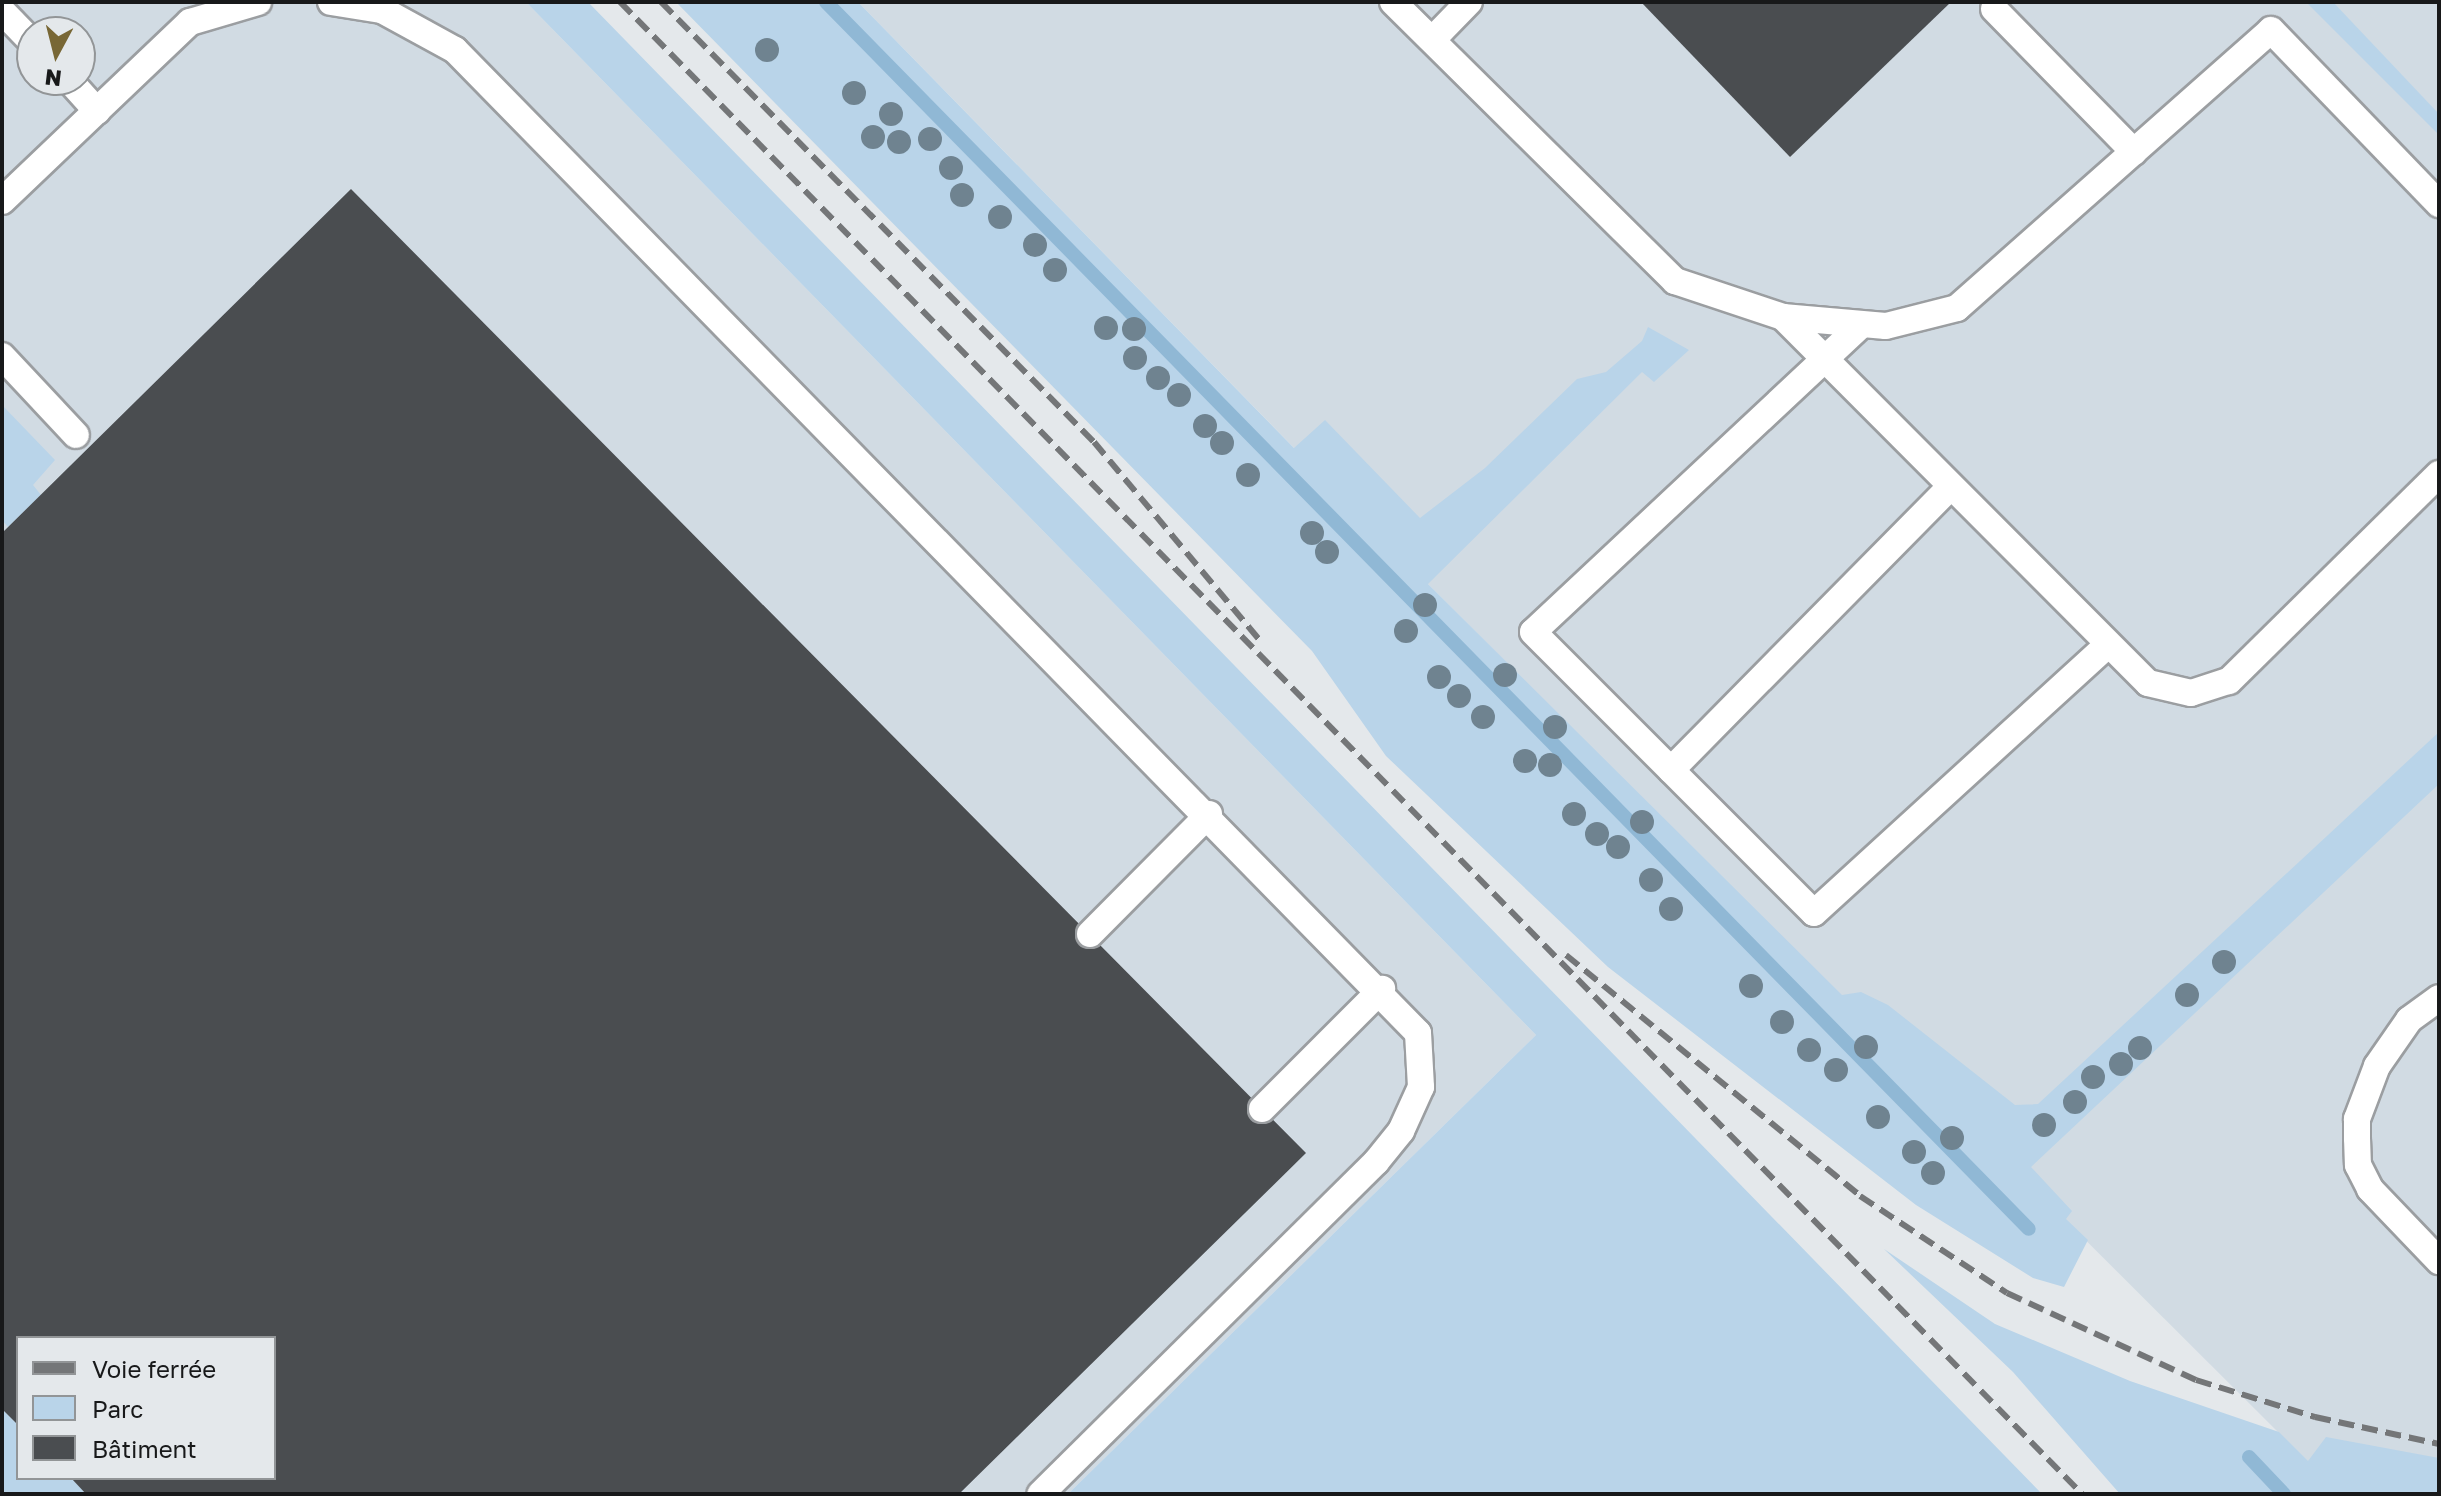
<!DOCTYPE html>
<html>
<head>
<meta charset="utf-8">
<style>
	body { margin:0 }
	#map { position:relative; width:2441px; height:1496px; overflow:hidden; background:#e4e8eb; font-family:"Golos Text",sans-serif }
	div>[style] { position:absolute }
	.built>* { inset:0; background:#d1dbe3 }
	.green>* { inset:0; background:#b9d4e9 }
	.stream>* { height:14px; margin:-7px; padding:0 7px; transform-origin:7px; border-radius:7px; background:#90b8d5 }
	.building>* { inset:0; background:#4a4d50 }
	.roads { filter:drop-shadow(2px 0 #9b9ea1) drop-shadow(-2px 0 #9b9ea1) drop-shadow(0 2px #9b9ea1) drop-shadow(0 -2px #9b9ea1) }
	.service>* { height:26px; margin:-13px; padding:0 13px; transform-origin:13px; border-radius:13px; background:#fff }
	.rail>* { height:6px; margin-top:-3px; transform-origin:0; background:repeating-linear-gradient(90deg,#747678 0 16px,transparent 0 24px) }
	.trees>* { width:24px; height:24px; margin:-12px; border-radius:50%; background:#6f8390 }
	span { translate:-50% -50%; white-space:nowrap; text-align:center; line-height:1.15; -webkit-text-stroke:8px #e4e8eb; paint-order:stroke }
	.frame { position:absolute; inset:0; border:4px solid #18191a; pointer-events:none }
	.legend { position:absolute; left:16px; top:1336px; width:260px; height:144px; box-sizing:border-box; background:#e4e8eb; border:2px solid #929597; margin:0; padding:10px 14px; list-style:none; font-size:24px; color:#18191a }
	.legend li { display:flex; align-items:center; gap:16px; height:40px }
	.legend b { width:40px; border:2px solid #929597 }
	.north { position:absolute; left:16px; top:16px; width:80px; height:80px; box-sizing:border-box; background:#e4e8eb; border:2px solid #929597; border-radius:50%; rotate:187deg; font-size:22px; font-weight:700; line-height:32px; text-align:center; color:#18191a }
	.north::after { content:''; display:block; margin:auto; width:28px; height:36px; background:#786735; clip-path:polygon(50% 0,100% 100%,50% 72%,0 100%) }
</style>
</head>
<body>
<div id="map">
	<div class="built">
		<i style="clip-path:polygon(evenodd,2px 2px,526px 2px,1536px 1035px,1068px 1494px,2px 1494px,2px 2px,32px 32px,80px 32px,80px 80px,32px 80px,32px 32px,2px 2px,18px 1338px,274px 1338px,274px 1478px,18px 1478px,18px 1338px)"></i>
		<i style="clip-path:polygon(858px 2px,2439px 2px,2439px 1494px,2340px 1494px,1396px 552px)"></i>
	</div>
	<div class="green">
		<i style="clip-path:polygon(526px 2px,588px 2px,2042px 1494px,1068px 1494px,1536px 1035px)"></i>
		<i style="clip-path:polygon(676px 2px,858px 2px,1294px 448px,1325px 420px,1420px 518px,1485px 468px,1577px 379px,1606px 372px,1642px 341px,1648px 327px,1689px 350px,1654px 382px,1642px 372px,1428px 584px,1842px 995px,1861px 992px,1888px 1005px,2015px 1105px,2038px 1104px,2439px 732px,2439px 784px,2031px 1167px,2072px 1211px,2066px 1219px,2088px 1240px,2064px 1287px,2033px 1278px,1916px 1205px,1608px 967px,1386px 756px,1312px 651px)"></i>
		<i style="clip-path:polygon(2306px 2px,2333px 2px,2439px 114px,2439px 135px)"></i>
		<i style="clip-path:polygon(2px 405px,55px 460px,33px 485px,41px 495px,8px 527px,2px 520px)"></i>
		<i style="clip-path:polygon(1884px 1249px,1995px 1324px,2130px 1381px,2279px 1432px,2308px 1461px,2326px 1437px,2439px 1458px,2439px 1494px,2120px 1494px,2013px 1372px)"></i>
		<i style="clip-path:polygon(2px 1409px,18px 1425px,18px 1478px,71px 1478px,86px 1494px,2px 1494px)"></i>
	</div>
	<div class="stream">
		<i style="left:826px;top:2px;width:1718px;rotate:45.57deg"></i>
		<i style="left:2249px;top:1457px;width:51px;rotate:46.6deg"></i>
	</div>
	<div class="building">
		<i style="clip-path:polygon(1641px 2px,1951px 2px,1790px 157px)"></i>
		<i style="clip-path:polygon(351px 189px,1306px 1153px,959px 1494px,86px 1494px,71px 1478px,274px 1478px,274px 1338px,18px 1338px,18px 1425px,2px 1409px,2px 533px)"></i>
	</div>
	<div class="roads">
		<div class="service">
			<i style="left:331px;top:2px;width:52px;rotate:8.9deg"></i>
			<i style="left:382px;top:10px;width:83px;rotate:28.7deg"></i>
			<i style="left:455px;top:50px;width:1376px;rotate:45.59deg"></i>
			<i style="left:1418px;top:1033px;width:54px;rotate:86.8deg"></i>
			<i style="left:1421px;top:1087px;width:48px;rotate:114.4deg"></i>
			<i style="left:1401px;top:1131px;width:40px;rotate:129deg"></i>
			<i style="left:1376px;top:1162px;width:472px;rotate:135.3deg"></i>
			<i style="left:1393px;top:2px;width:397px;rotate:44.7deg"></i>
			<i style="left:1675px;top:281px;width:114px;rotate:18.4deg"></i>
			<i style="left:1783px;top:317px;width:517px;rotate:45.08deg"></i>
			<i style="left:2148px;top:683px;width:44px;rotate:13.1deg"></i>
			<i style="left:2191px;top:693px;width:40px;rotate:-18deg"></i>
			<i style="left:2229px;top:681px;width:295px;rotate:-44.6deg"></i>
			<i style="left:1994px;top:9px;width:200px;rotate:45.6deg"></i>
			<i style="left:2px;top:11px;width:43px;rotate:45.9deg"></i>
			<i style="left:1432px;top:40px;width:53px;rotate:-45.8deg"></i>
			<i style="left:69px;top:80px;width:42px;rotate:47.9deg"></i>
			<i style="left:2px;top:201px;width:260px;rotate:-43.6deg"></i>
			<i style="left:190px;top:22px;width:71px;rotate:-16.4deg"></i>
			<i style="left:1783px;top:317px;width:103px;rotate:5deg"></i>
			<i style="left:1886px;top:326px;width:73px;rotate:-14.2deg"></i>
			<i style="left:1957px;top:308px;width:419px;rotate:-41.5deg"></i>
			<i style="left:2271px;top:30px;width:242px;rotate:46deg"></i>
			<i style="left:1859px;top:327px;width:446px;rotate:136.9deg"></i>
			<i style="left:1533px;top:632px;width:397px;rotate:45deg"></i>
			<i style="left:1814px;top:913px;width:394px;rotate:-42.4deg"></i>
			<i style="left:2px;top:356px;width:108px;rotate:46.9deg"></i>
			<i style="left:1671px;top:770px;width:396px;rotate:-45.4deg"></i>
			<i style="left:1090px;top:934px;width:169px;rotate:-45.2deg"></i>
			<i style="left:2439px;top:998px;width:37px;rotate:144deg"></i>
			<i style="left:2409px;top:1020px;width:56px;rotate:124.8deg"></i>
			<i style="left:2377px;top:1066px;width:57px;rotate:110.7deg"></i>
			<i style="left:2357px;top:1119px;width:19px;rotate:90deg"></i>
			<i style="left:2357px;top:1138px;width:27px;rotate:88deg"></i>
			<i style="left:2358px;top:1165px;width:27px;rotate:63deg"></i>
			<i style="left:2370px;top:1189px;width:100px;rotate:46.2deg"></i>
			<i style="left:1262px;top:1109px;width:170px;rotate:-45deg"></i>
		</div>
	</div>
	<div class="rail">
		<i style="left:620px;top:2px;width:2089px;rotate:45.58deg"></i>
		<i style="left:661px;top:2px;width:617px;rotate:45.46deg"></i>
		<i style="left:1094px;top:442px;width:262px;rotate:50.1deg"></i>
		<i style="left:1566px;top:955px;width:380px;rotate:39.3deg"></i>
		<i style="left:1860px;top:1196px;width:176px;rotate:33.4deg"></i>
		<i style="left:2007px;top:1293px;width:208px;rotate:24.7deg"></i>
		<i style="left:2196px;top:1380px;width:125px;rotate:17.3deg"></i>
		<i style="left:2315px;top:1417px;width:127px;rotate:12.3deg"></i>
	</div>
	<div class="trees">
		<i style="left:767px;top:50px"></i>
		<i style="left:854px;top:93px"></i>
		<i style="left:891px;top:114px"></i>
		<i style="left:873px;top:137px"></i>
		<i style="left:930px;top:139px"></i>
		<i style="left:899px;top:142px"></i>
		<i style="left:951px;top:168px"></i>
		<i style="left:962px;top:195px"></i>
		<i style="left:1000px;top:217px"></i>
		<i style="left:1035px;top:245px"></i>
		<i style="left:1055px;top:270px"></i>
		<i style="left:1106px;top:328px"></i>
		<i style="left:1134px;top:329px"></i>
		<i style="left:1135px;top:358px"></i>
		<i style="left:1158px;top:378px"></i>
		<i style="left:1179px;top:395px"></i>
		<i style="left:1205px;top:426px"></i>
		<i style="left:1222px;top:443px"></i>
		<i style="left:1248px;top:475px"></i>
		<i style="left:1312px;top:533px"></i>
		<i style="left:1327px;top:552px"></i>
		<i style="left:1425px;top:605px"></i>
		<i style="left:1406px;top:631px"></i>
		<i style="left:1505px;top:675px"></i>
		<i style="left:1439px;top:677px"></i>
		<i style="left:1459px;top:696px"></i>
		<i style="left:1483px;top:717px"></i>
		<i style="left:1555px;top:727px"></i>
		<i style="left:1525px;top:761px"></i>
		<i style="left:1550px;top:765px"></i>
		<i style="left:1574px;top:814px"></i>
		<i style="left:1642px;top:822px"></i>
		<i style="left:1597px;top:834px"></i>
		<i style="left:1618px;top:847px"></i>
		<i style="left:1651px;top:880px"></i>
		<i style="left:1671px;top:909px"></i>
		<i style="left:2224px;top:962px"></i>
		<i style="left:1751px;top:986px"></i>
		<i style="left:2187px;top:995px"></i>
		<i style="left:1782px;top:1022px"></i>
		<i style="left:1866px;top:1047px"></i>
		<i style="left:2140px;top:1048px"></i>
		<i style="left:1809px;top:1050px"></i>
		<i style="left:2121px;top:1064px"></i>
		<i style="left:1836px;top:1070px"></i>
		<i style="left:2093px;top:1077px"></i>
		<i style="left:2075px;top:1102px"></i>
		<i style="left:1878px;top:1117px"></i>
		<i style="left:2044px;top:1125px"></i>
		<i style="left:1952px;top:1138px"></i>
		<i style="left:1914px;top:1152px"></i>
		<i style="left:1933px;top:1173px"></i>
	</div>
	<div class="frame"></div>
	<ul class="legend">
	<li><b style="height:10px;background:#747678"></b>Voie ferrée</li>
	<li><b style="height:22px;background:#b9d4e9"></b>Parc</li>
	<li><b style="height:22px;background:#4a4d50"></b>Bâtiment</li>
	</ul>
	<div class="north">N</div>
</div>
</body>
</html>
